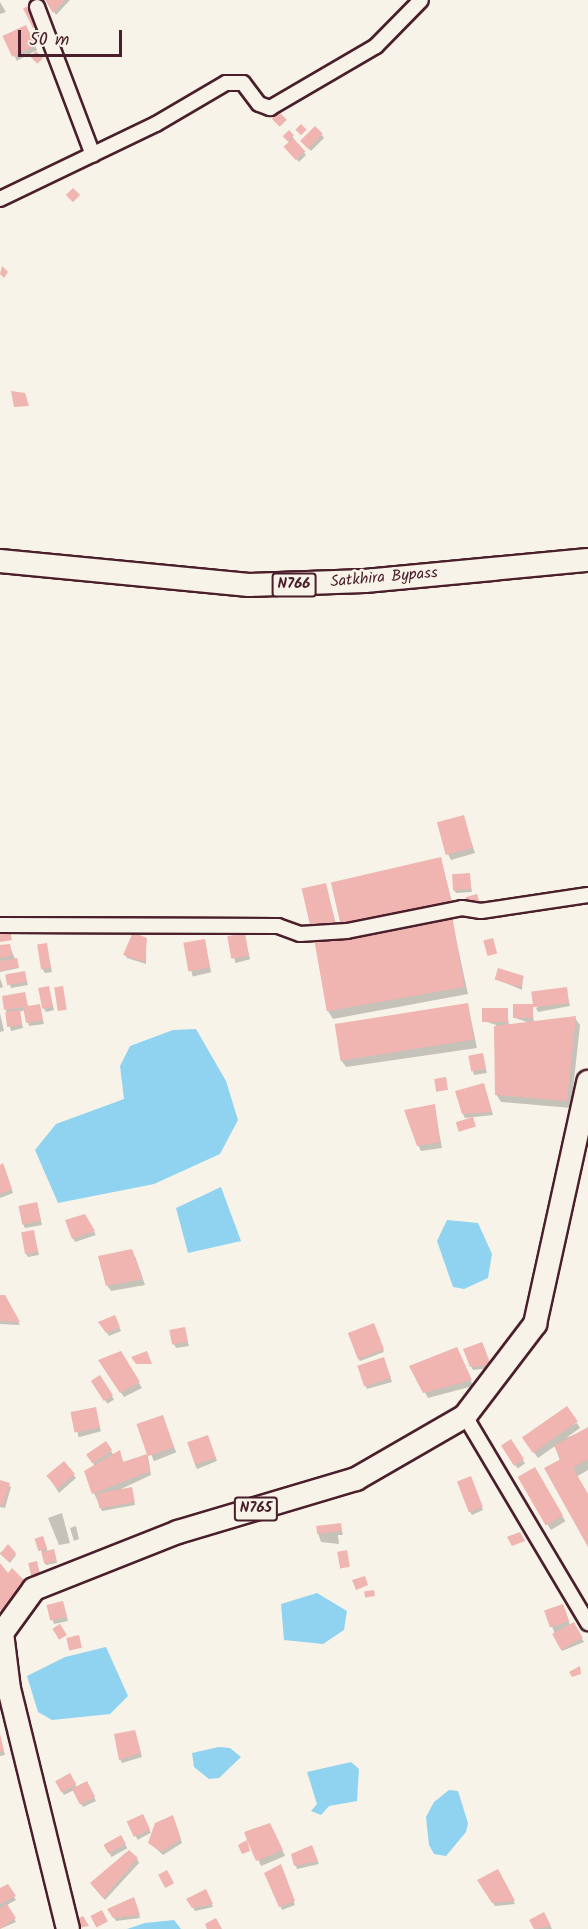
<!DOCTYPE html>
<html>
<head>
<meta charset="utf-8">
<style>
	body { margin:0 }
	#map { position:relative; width:588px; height:1929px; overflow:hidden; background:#f7f3e8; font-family:Kalam,sans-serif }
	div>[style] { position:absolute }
	.water>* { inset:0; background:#90d3f1 }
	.shadow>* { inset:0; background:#0003; transform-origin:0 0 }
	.building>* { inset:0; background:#f0b4b1; transform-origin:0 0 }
	.roads { filter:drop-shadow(2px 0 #4a1f2b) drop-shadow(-2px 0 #4a1f2b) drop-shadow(0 2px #4a1f2b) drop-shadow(0 -2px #4a1f2b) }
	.minor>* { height:14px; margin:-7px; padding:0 7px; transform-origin:7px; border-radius:7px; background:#f7f3e8 }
	.trunk>* { height:22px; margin:-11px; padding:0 11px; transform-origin:11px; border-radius:11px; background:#f7f3e8 }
	span { translate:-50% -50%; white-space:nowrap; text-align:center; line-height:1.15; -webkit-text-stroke:5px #f7f3e8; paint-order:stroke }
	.shield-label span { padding:2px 4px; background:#f7f3e8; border:2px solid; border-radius:4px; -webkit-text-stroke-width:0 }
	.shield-label { font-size:15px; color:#4a1f2b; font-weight:700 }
	.street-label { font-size:16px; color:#4a1f2b }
	.scale { position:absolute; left:18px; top:30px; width:104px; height:27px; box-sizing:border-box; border:3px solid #4a1f2b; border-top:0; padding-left:8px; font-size:18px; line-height:21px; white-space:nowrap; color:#4a1f2b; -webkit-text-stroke:4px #f7f3e8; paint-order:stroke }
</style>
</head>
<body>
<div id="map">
	<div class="water">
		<i style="clip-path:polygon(196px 1029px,226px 1081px,238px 1120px,220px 1154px,154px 1184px,58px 1203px,35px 1150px,56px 1124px,124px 1099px,120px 1066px,130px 1046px,173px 1030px)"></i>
		<i style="clip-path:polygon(221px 1187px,241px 1241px,188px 1253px,176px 1208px)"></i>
		<i style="clip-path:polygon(447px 1220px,478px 1223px,492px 1254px,488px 1278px,464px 1289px,453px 1287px,437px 1241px)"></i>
		<i style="clip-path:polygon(317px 1593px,347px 1611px,344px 1630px,323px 1644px,284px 1640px,281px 1604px)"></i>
		<i style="clip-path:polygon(106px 1647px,128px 1696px,110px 1714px,52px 1720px,38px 1712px,27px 1676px,65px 1657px)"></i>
		<i style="clip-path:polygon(219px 1747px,230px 1748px,241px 1757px,219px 1778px,209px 1779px,194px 1767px,192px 1753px)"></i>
		<i style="clip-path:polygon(351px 1762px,359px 1769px,357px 1801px,329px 1806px,321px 1815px,311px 1811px,317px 1804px,307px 1772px)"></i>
		<i style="clip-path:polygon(449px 1790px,458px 1791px,468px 1823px,466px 1832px,446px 1856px,434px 1854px,429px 1845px,426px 1817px,434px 1802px)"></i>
		<i style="clip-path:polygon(174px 1920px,181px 1929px,127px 1929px,145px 1923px)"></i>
	</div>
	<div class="shadow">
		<i style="clip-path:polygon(47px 0,70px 0,56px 15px)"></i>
		<i style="clip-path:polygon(0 2px,6px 12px,0 14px)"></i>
		<i style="left:25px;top:27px;width:26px;height:23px;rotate:62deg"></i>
		<i style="clip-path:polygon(289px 132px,306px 155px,299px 162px,286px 147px,290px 143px,285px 138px)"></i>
		<i style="clip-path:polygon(322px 135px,324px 138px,311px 151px,304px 144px)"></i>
		<i style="clip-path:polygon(463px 817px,475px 853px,451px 860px,448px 854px)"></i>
		<i style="clip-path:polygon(440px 858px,454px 909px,346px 933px,341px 925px)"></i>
		<i style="clip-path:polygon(469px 874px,472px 892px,456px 893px,454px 890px)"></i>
		<i style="clip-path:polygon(325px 885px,338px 931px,316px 936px)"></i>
		<i style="clip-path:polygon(451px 916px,468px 994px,333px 1019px,328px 1011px)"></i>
		<i style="left:244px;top:935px;width:25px;height:15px;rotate:76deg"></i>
		<i style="clip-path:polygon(146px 940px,146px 964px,127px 958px,125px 955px)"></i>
		<i style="left:204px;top:941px;width:32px;height:19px;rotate:77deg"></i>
		<i style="clip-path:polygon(9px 945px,19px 968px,0 972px,0 947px)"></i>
		<i style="clip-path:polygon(46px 945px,52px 972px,45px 973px,43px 970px)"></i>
		<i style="clip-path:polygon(24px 972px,28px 985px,11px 988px,7px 975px)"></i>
		<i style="clip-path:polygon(523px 977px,522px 990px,496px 979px)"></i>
		<i style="clip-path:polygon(0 978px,3px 987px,0 988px)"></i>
		<i style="clip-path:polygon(48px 988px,54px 1010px,46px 1012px,44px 1009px)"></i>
		<i style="clip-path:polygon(566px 989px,570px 1006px,538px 1012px,536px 1008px)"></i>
		<i style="clip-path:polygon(24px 994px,28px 1008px,39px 1006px,44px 1024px,29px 1026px,25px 1010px,19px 1012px,23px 1028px,11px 1031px,3px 997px)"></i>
		<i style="clip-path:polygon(468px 1005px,477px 1048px,346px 1067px,341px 1060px)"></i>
		<i style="clip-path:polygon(532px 1006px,534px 1023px,575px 1018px,580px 1025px,571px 1108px,501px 1102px,496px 1094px,496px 1025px,484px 1021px,507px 1010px,509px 1026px,530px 1023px,515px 1018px)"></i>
		<i style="clip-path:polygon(0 1013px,4px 1031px,0 1032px)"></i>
		<i style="clip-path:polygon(482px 1055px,487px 1073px,474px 1075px,469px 1057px)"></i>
		<i style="clip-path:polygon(485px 1089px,493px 1115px,465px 1118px,463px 1114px)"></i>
		<i style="clip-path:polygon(434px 1105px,442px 1148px,421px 1151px,418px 1145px)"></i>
		<i style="clip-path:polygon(0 1167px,5px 1169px,13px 1193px,0 1198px)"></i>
		<i style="clip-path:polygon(37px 1203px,42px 1225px,25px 1228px,23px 1224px)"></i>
		<i style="clip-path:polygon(84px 1216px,96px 1235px,75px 1242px,73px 1238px)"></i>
		<i style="clip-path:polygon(33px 1231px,39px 1255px,28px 1257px,26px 1254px)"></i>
		<i style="clip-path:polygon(135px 1256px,145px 1285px,111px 1291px,107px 1285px)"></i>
		<i style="clip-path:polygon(4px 1296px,20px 1325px,0 1324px,0 1297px)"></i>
		<i style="clip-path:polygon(116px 1320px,121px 1331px,109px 1336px,100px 1322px)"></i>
		<i style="clip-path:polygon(184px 1328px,189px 1346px,176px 1348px,174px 1344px)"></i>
		<i style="clip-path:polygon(375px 1328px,384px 1352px,360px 1361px,358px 1358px)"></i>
		<i style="clip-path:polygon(484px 1347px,491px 1368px,473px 1370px,471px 1366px)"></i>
		<i style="clip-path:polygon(120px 1353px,142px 1388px,124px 1397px,103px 1366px)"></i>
		<i style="clip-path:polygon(460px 1355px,473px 1386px,428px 1398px,411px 1367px)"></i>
		<i style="clip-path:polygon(385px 1362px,392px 1382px,367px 1389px,358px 1367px)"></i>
		<i style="left:99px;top:1377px;width:27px;height:8px;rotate:56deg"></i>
		<i style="left:95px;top:1409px;width:23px;height:23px;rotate:75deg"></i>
		<i style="left:162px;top:1417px;width:38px;height:24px;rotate:68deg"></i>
		<i style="clip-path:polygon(577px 1423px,580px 1428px,566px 1438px,588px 1429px,588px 1470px,576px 1477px,588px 1497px,588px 1544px,555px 1446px,538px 1458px,527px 1443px)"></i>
		<i style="clip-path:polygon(209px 1440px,217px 1461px,197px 1469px,195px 1465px)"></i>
		<i style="left:510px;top:1441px;width:27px;height:9px;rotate:56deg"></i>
		<i style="clip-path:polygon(111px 1451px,114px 1456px,119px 1452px,124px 1463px,148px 1456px,151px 1475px,121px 1489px,131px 1489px,135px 1505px,102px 1511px,94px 1493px,95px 1466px,88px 1456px)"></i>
		<i style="clip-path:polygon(64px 1463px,76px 1478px,59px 1493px,48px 1476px)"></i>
		<i style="left:534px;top:1469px;width:61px;height:17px;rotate:59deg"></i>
		<i style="clip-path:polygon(0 1481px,11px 1487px,5px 1508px,0 1507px)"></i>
		<i style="clip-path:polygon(472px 1482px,483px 1510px,472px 1515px,470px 1512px)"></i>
		<i style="clip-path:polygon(62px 1513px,70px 1543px,59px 1545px,48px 1518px)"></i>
		<i style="clip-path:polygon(340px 1524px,343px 1535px,338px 1535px,339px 1544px,321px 1542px,318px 1533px)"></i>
		<i style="clip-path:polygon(76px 1526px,79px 1539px,74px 1541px,70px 1528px)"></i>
		<i style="clip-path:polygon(43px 1538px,48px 1552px,54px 1552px,57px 1563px,46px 1565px,41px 1550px)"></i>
		<i style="clip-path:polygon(8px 1546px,16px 1555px,10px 1563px,0 1553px)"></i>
		<i style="clip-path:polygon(48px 1606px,64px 1606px,68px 1621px,54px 1624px)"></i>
		<i style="clip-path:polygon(565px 1609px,570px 1625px,573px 1624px,584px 1642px,562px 1651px,546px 1612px)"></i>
		<i style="clip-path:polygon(136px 1735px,142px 1757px,122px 1763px,120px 1759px)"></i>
		<i style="clip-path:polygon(0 1739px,5px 1755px,0 1756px)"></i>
		<i style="clip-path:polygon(70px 1775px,77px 1788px,87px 1783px,96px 1801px,83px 1807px,74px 1790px,64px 1795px,57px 1781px)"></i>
		<i style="left:142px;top:1816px;width:19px;height:15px;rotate:62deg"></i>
		<i style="clip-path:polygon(174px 1820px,182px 1843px,163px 1855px,150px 1843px)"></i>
		<i style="clip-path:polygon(273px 1830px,285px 1856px,261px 1866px,246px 1833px)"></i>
		<i style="left:121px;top:1837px;width:13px;height:18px;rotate:61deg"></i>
		<i style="clip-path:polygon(313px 1851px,319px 1864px,297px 1869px,292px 1855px)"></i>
		<i style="clip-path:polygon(137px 1859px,139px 1863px,105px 1900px,94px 1887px)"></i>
		<i style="clip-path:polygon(282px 1869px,295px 1905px,282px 1910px,266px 1874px)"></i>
		<i style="clip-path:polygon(497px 1871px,515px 1904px,495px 1906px,479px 1880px)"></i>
		<i style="clip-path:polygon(7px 1886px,16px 1900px,7px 1905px,16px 1922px,0 1929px,0 1890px)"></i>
		<i style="clip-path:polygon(207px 1894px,213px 1907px,195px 1911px,188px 1899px)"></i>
		<i style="clip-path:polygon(135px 1902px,140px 1918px,116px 1921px,109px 1910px)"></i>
		<i style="clip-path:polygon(544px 1914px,552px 1929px,535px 1929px,531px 1921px)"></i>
	</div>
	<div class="building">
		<i style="clip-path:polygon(45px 0,65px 0,53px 13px)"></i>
		<i style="left:32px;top:4px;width:22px;height:10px;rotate:63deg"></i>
		<i style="left:26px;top:25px;width:23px;height:26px;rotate:65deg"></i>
		<i style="left:36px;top:51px;width:10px;height:8px;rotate:45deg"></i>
		<i style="left:279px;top:112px;width:11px;height:10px;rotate:45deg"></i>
		<i style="left:301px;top:124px;width:8px;height:8px;rotate:45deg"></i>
		<i style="left:315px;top:126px;width:11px;height:21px;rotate:45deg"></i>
		<i style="left:289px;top:130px;width:7px;height:9px;rotate:45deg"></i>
		<i style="left:293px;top:138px;width:18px;height:13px;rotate:47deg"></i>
		<i style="left:73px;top:188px;width:10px;height:10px;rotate:45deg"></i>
		<i style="clip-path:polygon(2px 266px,8px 272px,4px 278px,0 274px)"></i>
		<i style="clip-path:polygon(11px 391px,25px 393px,29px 406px,14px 407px)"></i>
		<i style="left:464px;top:815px;width:34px;height:28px;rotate:75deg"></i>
		<i style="left:441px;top:857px;width:46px;height:113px;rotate:77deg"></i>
		<i style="left:470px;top:873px;width:16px;height:18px;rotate:86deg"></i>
		<i style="left:326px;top:883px;width:44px;height:25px;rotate:77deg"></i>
		<i style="left:477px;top:894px;width:7px;height:12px;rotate:74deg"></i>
		<i style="left:452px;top:915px;width:73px;height:140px;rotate:80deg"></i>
		<i style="clip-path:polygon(10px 930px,12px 940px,0 942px,0 932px)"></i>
		<i style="clip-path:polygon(133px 932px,147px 938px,145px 962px,123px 955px)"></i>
		<i style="left:245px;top:933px;width:23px;height:18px;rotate:80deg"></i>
		<i style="left:493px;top:938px;width:16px;height:10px;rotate:75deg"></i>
		<i style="left:205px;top:939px;width:29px;height:22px;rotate:80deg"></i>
		<i style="left:47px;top:943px;width:25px;height:10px;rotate:81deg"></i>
		<i style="clip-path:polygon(10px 944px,12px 956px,0 958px,0 945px)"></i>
		<i style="clip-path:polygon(17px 958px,19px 967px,0 971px,0 961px)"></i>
		<i style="left:498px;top:968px;width:27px;height:12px;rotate:17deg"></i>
		<i style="left:25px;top:971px;width:11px;height:20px;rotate:80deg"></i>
		<i style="left:49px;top:986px;width:21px;height:11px;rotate:79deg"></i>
		<i style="left:63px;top:986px;width:24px;height:9px;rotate:81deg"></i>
		<i style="left:567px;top:987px;width:16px;height:36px;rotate:83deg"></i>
		<i style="clip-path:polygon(25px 992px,28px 1006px,40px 1004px,43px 1020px,26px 1023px,23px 1007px,4px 1010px,2px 996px)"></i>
		<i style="left:468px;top:1003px;width:37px;height:135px;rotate:81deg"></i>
		<i style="left:513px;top:1004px;width:20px;height:14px"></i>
		<i style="left:482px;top:1008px;width:26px;height:14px"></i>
		<i style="left:20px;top:1010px;width:15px;height:15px;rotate:82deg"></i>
		<i style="clip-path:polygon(576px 1016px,567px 1101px,495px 1095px,494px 1026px)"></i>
		<i style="left:483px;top:1053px;width:16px;height:15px;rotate:79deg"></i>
		<i style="left:446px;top:1077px;width:13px;height:12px;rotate:81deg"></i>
		<i style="clip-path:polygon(484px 1083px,492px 1112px,462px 1114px,455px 1091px)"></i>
		<i style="clip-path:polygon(435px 1104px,440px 1142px,417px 1146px,404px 1110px)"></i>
		<i style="left:473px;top:1117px;width:10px;height:18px;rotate:73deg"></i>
		<i style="clip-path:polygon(3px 1163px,12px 1189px,0 1194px,0 1165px)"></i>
		<i style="left:37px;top:1202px;width:19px;height:19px;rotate:78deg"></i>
		<i style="clip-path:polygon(85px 1214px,95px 1231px,72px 1239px,65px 1220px)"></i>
		<i style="left:34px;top:1230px;width:22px;height:13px;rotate:80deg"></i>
		<i style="clip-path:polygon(132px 1249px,143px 1279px,106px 1286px,98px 1256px)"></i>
		<i style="clip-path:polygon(0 1295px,5px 1295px,20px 1322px,0 1321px)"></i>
		<i style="clip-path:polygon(115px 1315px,120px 1327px,106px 1333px,98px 1322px)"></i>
		<i style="left:374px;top:1323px;width:28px;height:28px;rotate:69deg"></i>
		<i style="left:185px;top:1327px;width:15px;height:16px;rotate:79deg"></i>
		<i style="clip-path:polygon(482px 1342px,491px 1365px,470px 1367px,463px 1349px)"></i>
		<i style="clip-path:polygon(457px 1347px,472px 1380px,423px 1393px,409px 1366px)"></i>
		<i style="clip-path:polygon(121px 1351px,140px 1382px,120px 1393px,98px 1360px)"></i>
		<i style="clip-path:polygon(147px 1351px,152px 1364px,136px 1364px,131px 1357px)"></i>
		<i style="left:384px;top:1357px;width:22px;height:28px;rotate:72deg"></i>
		<i style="left:100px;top:1375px;width:24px;height:11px;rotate:57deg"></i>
		<i style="left:567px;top:1406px;width:19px;height:55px;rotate:55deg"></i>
		<i style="left:96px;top:1407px;width:21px;height:26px;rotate:79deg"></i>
		<i style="left:163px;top:1415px;width:34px;height:28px;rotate:71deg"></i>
		<i style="clip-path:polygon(588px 1427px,588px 1459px,573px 1468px,588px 1494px,588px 1547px,544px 1468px,561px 1459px,554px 1446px)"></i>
		<i style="left:208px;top:1435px;width:24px;height:22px;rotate:71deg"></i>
		<i style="left:511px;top:1439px;width:24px;height:12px;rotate:57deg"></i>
		<i style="left:106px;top:1441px;width:11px;height:24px;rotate:56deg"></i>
		<i style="clip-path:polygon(120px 1450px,123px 1462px,147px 1454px,150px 1471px,92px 1494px,84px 1471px)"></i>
		<i style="left:64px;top:1461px;width:17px;height:23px;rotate:50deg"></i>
		<i style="left:535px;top:1467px;width:56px;height:20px;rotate:60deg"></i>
		<i style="left:471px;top:1476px;width:33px;height:15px;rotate:69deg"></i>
		<i style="clip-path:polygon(0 1480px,10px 1483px,3px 1505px,0 1505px)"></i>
		<i style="left:132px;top:1487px;width:15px;height:36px;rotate:79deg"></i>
		<i style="left:341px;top:1523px;width:8px;height:25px;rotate:83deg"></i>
		<i style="clip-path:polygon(520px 1532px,525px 1541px,512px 1546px,507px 1537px)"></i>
		<i style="left:43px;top:1536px;width:13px;height:9px;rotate:72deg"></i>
		<i style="clip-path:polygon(8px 1544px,16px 1553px,9px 1562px,0 1554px)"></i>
		<i style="left:54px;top:1549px;width:12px;height:13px;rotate:76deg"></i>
		<i style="left:347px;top:1550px;width:17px;height:10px;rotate:80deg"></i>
		<i style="left:37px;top:1561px;width:13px;height:9px;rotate:77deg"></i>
		<i style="clip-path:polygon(0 1563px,8px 1573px,12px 1568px,25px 1581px,5px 1613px,0 1610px)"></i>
		<i style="clip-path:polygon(365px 1576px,368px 1585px,356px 1590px,352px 1580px)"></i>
		<i style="left:374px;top:1590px;width:6px;height:10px;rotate:81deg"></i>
		<i style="left:63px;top:1601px;width:16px;height:17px;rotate:76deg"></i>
		<i style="left:563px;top:1604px;width:18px;height:20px;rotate:71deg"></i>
		<i style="left:574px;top:1622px;width:18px;height:25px;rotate:61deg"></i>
		<i style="left:60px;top:1624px;width:13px;height:9px;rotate:58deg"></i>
		<i style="left:79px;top:1635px;width:13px;height:13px;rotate:77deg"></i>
		<i style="clip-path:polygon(580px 1666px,581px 1674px,572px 1677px,569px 1672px)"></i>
		<i style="clip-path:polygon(135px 1730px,141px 1753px,119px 1760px,114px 1734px)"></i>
		<i style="clip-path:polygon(0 1734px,4px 1751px,0 1752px)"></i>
		<i style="left:70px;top:1773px;width:13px;height:17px;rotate:61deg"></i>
		<i style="left:87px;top:1781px;width:18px;height:17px;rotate:63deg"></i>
		<i style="left:143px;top:1814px;width:17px;height:18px;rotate:65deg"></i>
		<i style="clip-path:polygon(173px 1815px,181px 1839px,161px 1852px,148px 1843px,155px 1823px)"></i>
		<i style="clip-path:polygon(270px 1823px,283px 1850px,256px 1861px,247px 1840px,250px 1851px,242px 1854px,238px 1845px,247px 1840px,244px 1832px)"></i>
		<i style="left:121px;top:1835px;width:10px;height:20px;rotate:61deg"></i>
		<i style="clip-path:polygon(312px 1845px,318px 1861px,294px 1866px,291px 1854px)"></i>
		<i style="clip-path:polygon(129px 1850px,138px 1858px,103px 1898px,90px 1883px)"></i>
		<i style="clip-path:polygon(281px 1864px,295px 1901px,279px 1907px,264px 1873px)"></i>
		<i style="clip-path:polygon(498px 1869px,515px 1901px,492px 1903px,477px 1880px)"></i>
		<i style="left:167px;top:1870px;width:15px;height:10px;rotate:62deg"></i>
		<i style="clip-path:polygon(8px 1884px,16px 1896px,0 1904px,0 1888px)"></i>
		<i style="clip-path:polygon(206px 1889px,213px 1904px,192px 1908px,186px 1899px)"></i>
		<i style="clip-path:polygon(134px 1897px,140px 1915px,113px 1918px,107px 1909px)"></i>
		<i style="clip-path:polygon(7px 1904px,16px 1918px,0 1929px,0 1908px)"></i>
		<i style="left:102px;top:1910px;width:13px;height:13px;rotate:63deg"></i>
		<i style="clip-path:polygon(544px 1912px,551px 1926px,534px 1929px,529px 1920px)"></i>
		<i style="clip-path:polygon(83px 1916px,89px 1926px,72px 1929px,69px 1923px)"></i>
		<i style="clip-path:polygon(216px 1918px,222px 1929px,207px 1929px,205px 1924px)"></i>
	</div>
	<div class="roads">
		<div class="minor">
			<i style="left:37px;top:7px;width:158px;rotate:69.3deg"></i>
			<i style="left:0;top:199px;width:173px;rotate:-25.7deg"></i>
			<i style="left:156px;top:124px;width:81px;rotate:-30.4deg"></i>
			<i style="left:226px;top:83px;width:17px"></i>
			<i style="left:243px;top:83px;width:26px;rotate:53deg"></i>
			<i style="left:259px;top:104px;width:12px;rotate:20deg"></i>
			<i style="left:270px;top:108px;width:123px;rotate:-30.3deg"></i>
			<i style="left:376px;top:46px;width:64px;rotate:-45.6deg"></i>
			<i style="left:0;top:925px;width:278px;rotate:0.2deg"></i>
			<i style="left:278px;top:926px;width:23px;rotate:20deg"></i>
			<i style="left:300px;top:934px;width:47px;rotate:-3.7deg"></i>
			<i style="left:347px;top:931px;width:117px;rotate:-11.3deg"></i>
			<i style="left:462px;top:908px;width:19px;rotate:9deg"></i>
			<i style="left:481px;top:911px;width:108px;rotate:-8.5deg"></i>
			<i style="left:465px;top:1416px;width:241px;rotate:59.3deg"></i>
		</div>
		<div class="trunk">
			<i style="left:0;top:561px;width:250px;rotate:5.5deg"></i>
			<i style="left:249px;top:585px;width:116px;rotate:-2deg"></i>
			<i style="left:365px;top:581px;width:224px;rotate:-5.4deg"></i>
			<i style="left:68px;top:1929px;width:247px;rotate:-103.8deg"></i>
			<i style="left:9px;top:1689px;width:56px;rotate:-97.1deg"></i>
			<i style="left:2px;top:1633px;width:54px;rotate:-54deg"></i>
			<i style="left:34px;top:1589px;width:155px;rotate:-21.6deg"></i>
			<i style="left:178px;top:1532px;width:186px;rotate:-16.6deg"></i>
			<i style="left:356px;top:1479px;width:126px;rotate:-30deg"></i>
			<i style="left:465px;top:1416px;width:116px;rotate:-52.7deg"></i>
			<i style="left:535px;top:1324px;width:248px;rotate:-77.6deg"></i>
		</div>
	</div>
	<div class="shield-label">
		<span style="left:294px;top:585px">N766</span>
		<span style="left:256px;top:1509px">N765</span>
	</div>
	<div class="street-label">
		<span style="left:384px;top:578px;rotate:-5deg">Satkhira Bypass</span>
	</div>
	<div class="scale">50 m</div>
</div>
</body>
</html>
